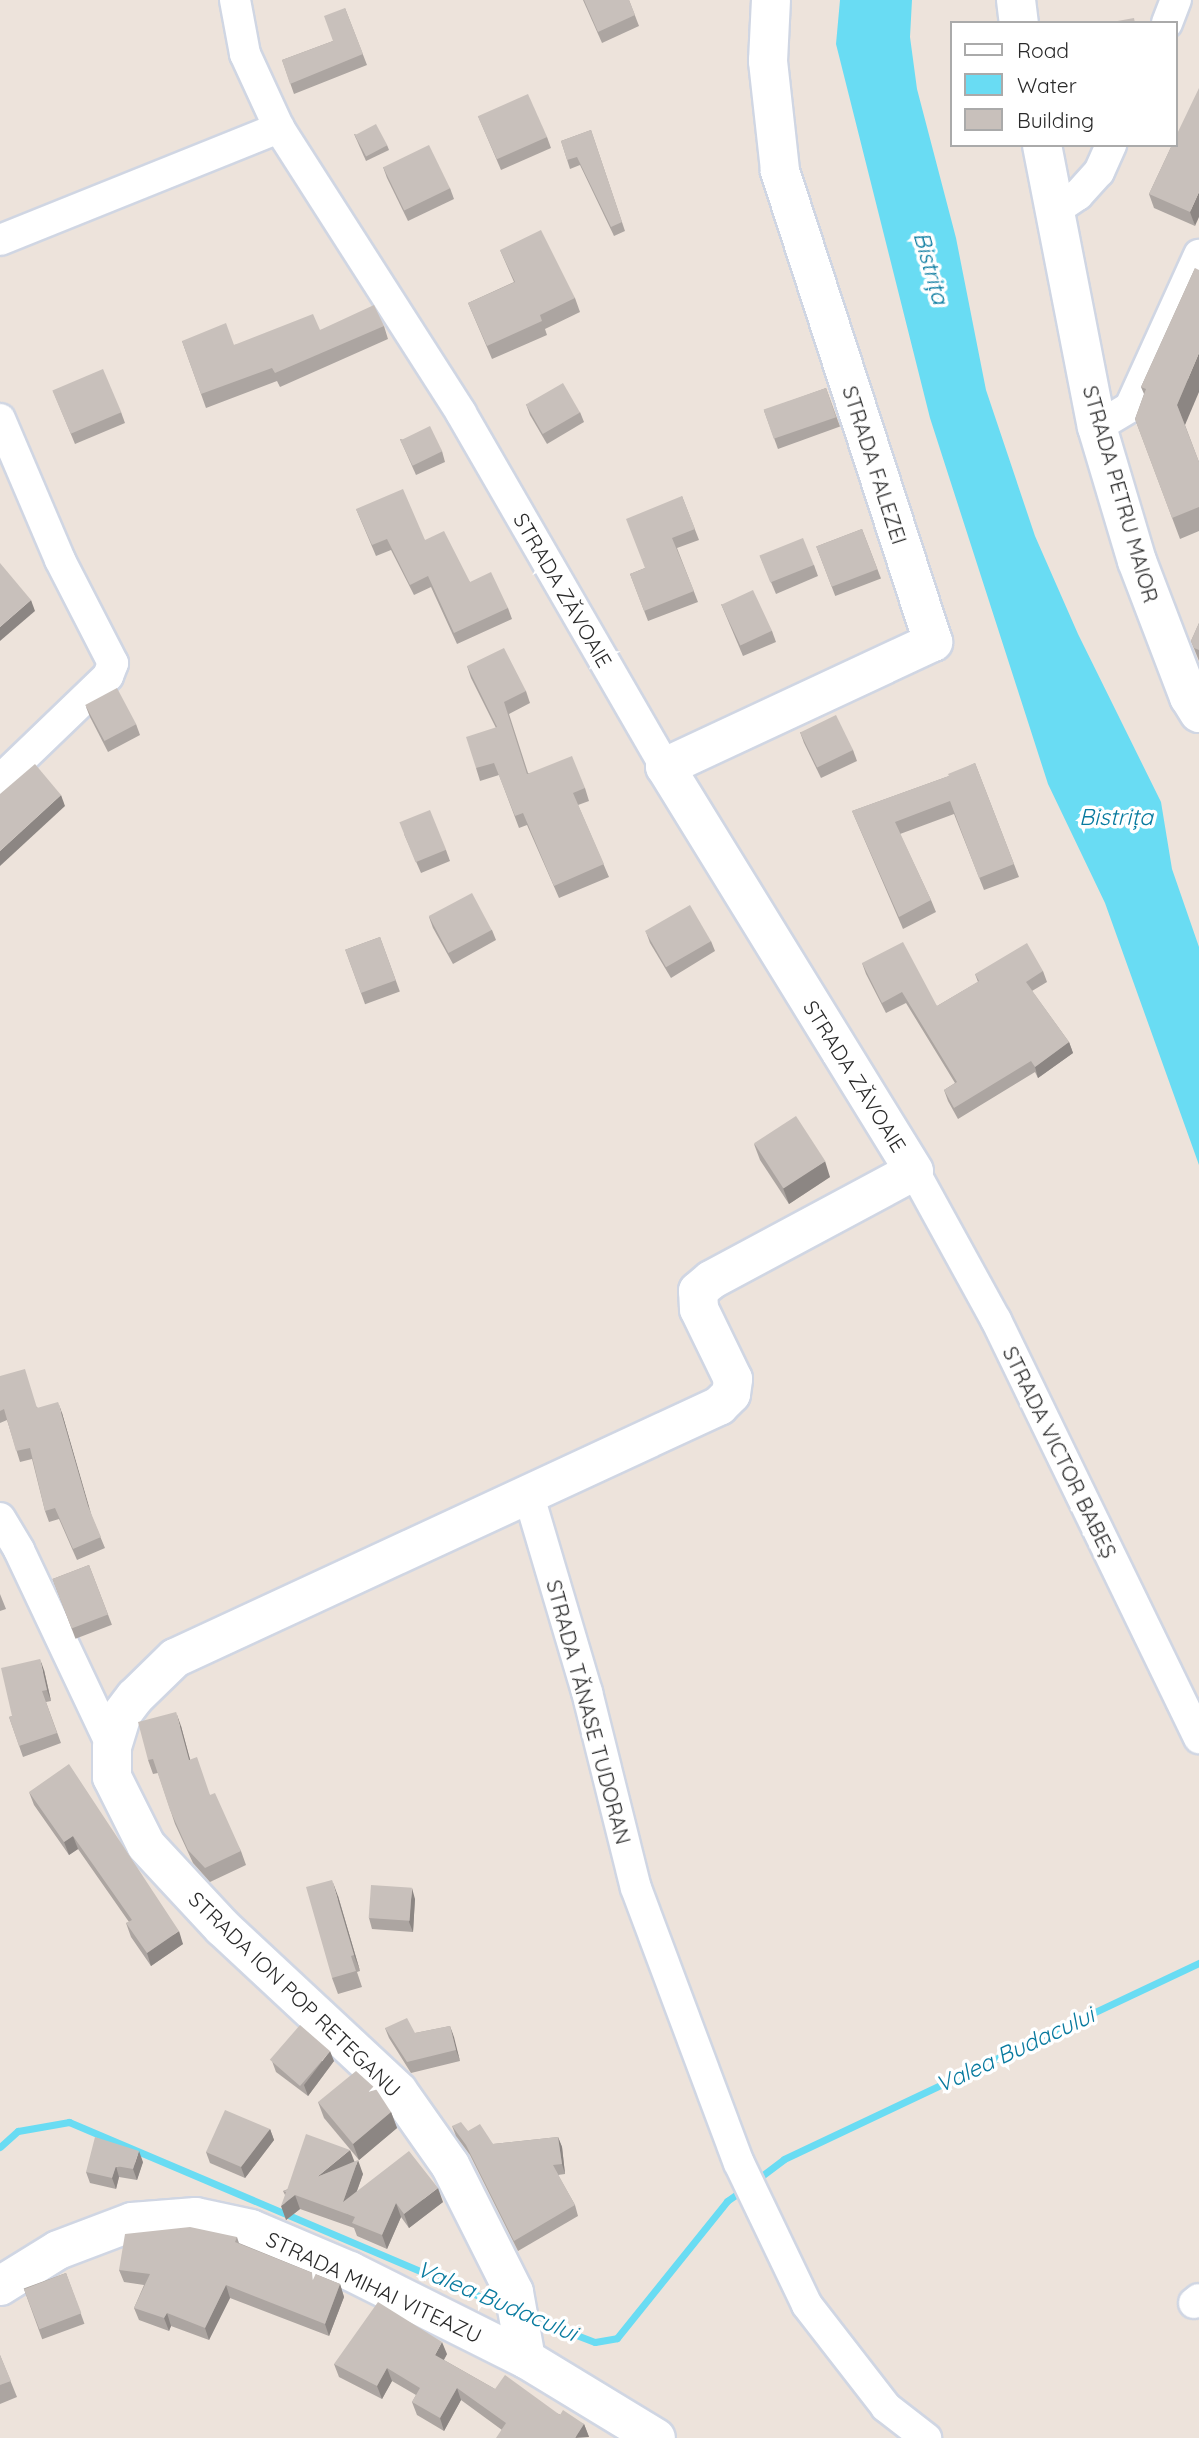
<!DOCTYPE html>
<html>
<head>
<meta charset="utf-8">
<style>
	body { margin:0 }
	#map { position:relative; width:1199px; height:2438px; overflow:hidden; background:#ede3db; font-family:Quicksand,sans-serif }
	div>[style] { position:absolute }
	.water>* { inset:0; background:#69dcf3 }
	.stream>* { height:7px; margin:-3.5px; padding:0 3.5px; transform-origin:3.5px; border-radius:3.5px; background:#69dcf3 }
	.roads { filter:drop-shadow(2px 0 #d0d6e3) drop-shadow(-2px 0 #d0d6e3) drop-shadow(0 2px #d0d6e3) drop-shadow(0 -2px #d0d6e3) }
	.street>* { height:30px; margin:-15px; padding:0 15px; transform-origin:15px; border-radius:15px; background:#fff }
	.secondary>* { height:38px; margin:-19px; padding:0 19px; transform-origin:19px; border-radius:19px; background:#fff }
	.wall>* { inset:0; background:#aca5a1; transform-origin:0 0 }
	.shaded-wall>* { inset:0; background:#8c8683 }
	.building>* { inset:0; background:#c8c0bb; transform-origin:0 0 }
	span { translate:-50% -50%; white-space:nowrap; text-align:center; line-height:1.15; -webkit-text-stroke:7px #fff; paint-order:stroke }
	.street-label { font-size:21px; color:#2a2a2a }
	.water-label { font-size:23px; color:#087a9f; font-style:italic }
	.legend { position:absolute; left:950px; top:21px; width:228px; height:126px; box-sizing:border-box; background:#fff; border:2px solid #aaa; margin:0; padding:9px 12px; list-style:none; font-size:21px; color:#2a2a2a }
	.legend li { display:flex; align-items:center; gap:14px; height:35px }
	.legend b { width:35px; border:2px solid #aaa }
</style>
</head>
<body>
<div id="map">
	<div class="water">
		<i style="clip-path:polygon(840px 0,912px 0,910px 37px,917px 89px,956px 238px,986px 390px,1035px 536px,1078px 634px,1161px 802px,1172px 869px,1199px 947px,1199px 1165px,1105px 903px,1048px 784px,930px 418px,836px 44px)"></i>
	</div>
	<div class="stream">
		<i style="left:0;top:2147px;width:24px;rotate:-42deg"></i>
		<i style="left:18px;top:2131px;width:52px;rotate:-10deg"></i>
		<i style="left:69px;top:2122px;width:473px;rotate:23deg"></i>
		<i style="left:755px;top:2181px;width:36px;rotate:-37deg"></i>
		<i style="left:784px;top:2159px;width:459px;rotate:-25.3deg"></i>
		<i style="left:532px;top:2318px;width:67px;rotate:20.9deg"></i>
		<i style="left:595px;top:2342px;width:22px;rotate:-10deg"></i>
		<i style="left:617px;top:2338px;width:176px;rotate:-51.2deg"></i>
		<i style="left:727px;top:2201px;width:19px;rotate:-35deg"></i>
	</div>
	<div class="roads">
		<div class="street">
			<i style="left:235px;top:0;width:55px;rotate:79.5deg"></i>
			<i style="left:245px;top:54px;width:81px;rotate:65.3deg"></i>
			<i style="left:279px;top:128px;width:338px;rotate:57.4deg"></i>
			<i style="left:461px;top:413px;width:409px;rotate:60deg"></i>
			<i style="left:1167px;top:23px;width:25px;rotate:-69deg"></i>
			<i style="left:1054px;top:211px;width:29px;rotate:-34deg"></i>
			<i style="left:1078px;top:195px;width:31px;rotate:-48deg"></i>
			<i style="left:1099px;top:172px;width:30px;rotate:-66deg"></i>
			<i style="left:0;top:240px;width:301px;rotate:-21.9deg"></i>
			<i style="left:0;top:419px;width:153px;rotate:66.9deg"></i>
			<i style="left:60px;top:560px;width:116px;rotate:62.8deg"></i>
			<i style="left:113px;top:663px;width:14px;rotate:111deg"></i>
			<i style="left:108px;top:676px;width:150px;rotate:136.1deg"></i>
			<i style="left:1097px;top:427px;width:39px;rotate:-31deg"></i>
			<i style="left:1130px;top:407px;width:167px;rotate:-65.6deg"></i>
			<i style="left:914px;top:1171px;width:170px;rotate:61.2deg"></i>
			<i style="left:996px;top:1320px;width:465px;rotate:64.1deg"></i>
			<i style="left:528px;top:1493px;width:208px;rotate:73.5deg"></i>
			<i style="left:587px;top:1692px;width:202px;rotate:76deg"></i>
			<i style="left:636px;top:1888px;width:294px;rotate:69.5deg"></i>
			<i style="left:739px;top:2163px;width:157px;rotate:64.4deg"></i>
			<i style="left:807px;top:2305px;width:129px;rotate:52.2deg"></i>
			<i style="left:886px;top:2407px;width:51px;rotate:37.8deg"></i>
			<i style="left:0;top:1518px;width:37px;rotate:59deg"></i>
			<i style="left:19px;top:1550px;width:218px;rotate:64.7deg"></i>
			<i style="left:1194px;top:2303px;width:6px;rotate:-39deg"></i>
		</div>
		<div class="secondary">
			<i style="left:1016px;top:0;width:23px;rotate:83deg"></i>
			<i style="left:1042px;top:145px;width:287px;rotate:79deg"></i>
			<i style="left:1097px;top:427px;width:140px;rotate:73.4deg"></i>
			<i style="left:1137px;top:561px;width:146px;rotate:69.1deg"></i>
			<i style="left:1189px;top:697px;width:19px;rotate:58deg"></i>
			<i style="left:0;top:2286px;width:68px;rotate:-31.8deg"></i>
			<i style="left:58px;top:2250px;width:79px;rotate:-20.7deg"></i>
			<i style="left:132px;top:2222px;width:64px;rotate:-4.5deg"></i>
			<i style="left:196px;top:2217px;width:56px;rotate:12.3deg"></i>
			<i style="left:251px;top:2229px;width:108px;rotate:23deg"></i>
			<i style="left:350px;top:2271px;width:197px;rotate:26.6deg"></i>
			<i style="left:526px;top:2359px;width:152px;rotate:31.3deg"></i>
			<i style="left:526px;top:2359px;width:68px;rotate:-100.2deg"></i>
			<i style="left:514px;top:2292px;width:142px;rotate:-116.7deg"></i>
			<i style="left:450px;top:2165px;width:90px;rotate:-125.1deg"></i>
			<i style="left:398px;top:2091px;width:239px;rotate:-137deg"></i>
			<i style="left:223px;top:1928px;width:113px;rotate:-132.9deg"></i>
			<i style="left:146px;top:1845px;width:76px;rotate:-116.6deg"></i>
			<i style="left:112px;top:1777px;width:30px;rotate:-90deg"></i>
			<i style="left:112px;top:1747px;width:34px;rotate:-73deg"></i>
			<i style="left:122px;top:1714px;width:21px;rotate:-53deg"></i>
			<i style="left:135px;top:1697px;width:56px;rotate:-44.3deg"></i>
			<i style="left:175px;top:1658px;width:600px;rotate:-24.86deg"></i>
			<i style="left:719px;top:1406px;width:17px;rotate:-45deg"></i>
			<i style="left:731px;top:1394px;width:15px;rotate:-82deg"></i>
			<i style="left:733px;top:1379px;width:78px;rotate:-115.9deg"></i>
			<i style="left:699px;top:1309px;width:18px;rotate:-93deg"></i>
			<i style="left:698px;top:1291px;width:17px;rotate:-40deg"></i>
			<i style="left:711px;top:1280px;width:230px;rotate:-28.2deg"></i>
			<i style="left:914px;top:1171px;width:475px;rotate:-121.6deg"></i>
			<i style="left:665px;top:767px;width:296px;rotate:-25deg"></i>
			<i style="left:933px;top:642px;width:496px;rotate:-108deg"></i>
			<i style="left:780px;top:170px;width:110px;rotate:-96.3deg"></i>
			<i style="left:768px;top:61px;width:61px;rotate:-87.2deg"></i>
		</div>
	</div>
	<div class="wall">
		<i style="clip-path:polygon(583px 0,629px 0,639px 26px,602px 43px)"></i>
		<i style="clip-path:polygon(345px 8px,367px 65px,294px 94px,282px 60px,333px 41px)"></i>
		<i style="clip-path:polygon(478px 116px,547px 137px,551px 148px,501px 170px)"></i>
		<i style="clip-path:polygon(591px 130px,625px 231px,614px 236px,580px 165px,570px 169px,561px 141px)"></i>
		<i style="clip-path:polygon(354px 134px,387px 145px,389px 150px,366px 161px)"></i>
		<i style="clip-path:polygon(1172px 145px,1195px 226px,1154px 208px,1149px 194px)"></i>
		<i style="clip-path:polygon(383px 167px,450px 188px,454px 199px,408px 221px,387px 178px)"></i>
		<i style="clip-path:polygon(500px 250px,575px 298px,580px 312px,545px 329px,547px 335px,492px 359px,468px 303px,514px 282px)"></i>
		<i style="clip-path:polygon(1195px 268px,1185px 425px,1199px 462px,1199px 531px,1180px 539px,1135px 419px,1144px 394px,1141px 387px)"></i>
		<i style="clip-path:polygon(384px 326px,388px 339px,280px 387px,277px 381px,206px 408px,182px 341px,234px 345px,320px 330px)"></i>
		<i style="left:826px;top:388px;width:41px;height:66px;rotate:70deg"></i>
		<i style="clip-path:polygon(53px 391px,121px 412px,125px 423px,75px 444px)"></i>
		<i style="clip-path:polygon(526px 404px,580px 412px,584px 422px,547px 444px,530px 415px)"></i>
		<i style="clip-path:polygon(400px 439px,442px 451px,445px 462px,416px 475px)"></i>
		<i style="clip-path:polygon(682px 496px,699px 540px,677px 548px,698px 602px,648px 621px,630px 574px,645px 568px)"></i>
		<i style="clip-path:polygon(356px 509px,425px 540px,470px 582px,508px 608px,512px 619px,457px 644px,431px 587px,414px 595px,391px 550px,376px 556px)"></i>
		<i style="left:862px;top:529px;width:53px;height:49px;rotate:69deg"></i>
		<i style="clip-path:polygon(760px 556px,814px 565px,818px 576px,776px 594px)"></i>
		<i style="clip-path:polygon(721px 604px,772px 631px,776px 642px,743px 656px)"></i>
		<i style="clip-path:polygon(1199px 623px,1199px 661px,1191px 641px)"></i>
		<i style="clip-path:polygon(467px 666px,526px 691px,530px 703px,509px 714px,528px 773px,585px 788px,589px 801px,578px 805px,609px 877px,559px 898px,527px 825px,519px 828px,499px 775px,480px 781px,476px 768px,496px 728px,471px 678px)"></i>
		<i style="clip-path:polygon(86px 707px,136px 724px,140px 735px,108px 752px,90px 717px)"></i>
		<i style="clip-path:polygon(800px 732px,853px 750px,857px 761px,821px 778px,804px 743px)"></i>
		<i style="clip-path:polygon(975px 763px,1019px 877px,984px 890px,954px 814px,900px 834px,931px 900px,936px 912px,903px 929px,852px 811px,949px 776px)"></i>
		<i style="clip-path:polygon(404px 834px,446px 850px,450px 861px,421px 873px)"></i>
		<i style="clip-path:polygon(429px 917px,492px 930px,496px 940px,453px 964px,433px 928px)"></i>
		<i style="clip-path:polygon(646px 932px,711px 941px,715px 951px,671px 978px,650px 943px)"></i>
		<i style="left:380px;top:937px;width:58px;height:37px;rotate:70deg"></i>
		<i style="clip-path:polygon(862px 963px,937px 1006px,978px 982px,975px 974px,1043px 971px,1047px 982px,1032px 991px,1069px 1042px,1073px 1053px,1038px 1078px,1035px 1072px,958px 1119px,948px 1101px,944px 1090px,955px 1083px,906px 1003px,886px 1013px,866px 974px)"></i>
		<i style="clip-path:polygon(754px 1144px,830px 1177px,789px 1204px,760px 1160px)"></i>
		<i style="clip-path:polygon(0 1376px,38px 1408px,62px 1413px,90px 1512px,105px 1548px,77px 1560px,59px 1519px,49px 1522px,45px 1511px,32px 1459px,20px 1462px,7px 1420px,0 1423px)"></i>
		<i style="left:89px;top:1565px;width:64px;height:39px;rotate:69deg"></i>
		<i style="clip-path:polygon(0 1594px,6px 1609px,0 1611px)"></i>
		<i style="clip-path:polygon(44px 1670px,51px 1701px,46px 1702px,61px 1743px,23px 1757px,9px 1717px,12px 1716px)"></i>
		<i style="clip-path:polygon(181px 1726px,190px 1760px,241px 1851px,246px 1865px,210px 1882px,193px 1863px,175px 1824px,158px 1773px,153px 1774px,148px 1760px)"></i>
		<i style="clip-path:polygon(29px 1792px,183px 1944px,151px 1966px,131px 1937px,126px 1923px,129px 1922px,78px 1849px,69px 1855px,34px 1805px)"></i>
		<i style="clip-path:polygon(338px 1896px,360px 1971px,357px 1972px,362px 1987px,338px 1994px,332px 1978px)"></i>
		<i style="clip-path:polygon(415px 1899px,413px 1932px,372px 1929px,369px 1918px)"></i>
		<i style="clip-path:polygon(450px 2026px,460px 2061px,411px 2073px,389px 2038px,385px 2028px,415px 2033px)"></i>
		<i style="clip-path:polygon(272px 2061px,334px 2061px,308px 2096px,276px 2072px)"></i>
		<i style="clip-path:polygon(318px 2102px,391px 2112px,397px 2128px,359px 2160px,324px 2118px)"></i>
		<i style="clip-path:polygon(452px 2126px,468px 2131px,493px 2144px,558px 2137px,562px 2147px,565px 2174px,558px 2175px,575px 2205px,578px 2216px,518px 2251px,470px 2155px,456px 2136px)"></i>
		<i style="clip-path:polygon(270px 2129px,274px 2140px,245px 2178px,210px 2163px,206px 2152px)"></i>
		<i style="clip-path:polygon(143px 2162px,137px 2180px,119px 2177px,116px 2189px,90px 2183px,86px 2172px)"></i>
		<i style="clip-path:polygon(354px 2162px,363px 2174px,357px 2191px,443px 2202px,409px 2228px,401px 2217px,387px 2249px,357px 2236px,354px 2228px,300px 2209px,286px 2220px,285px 2195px,283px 2191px)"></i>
		<i style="clip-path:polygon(237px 2237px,239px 2243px,340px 2284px,344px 2297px,329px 2336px,230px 2298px,209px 2340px,171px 2326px,169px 2331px,139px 2320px,134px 2308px,144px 2285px,124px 2282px,119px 2270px)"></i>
		<i style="left:66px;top:2273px;width:54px;height:45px;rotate:70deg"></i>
		<i style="clip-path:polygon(447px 2354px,444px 2360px,495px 2389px,584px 2424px,589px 2437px,502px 2430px,461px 2400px,444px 2431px,417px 2415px,412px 2402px,416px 2395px,392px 2381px,382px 2399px,339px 2377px,334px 2364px)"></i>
		<i style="clip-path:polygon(0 2355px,17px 2397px,0 2404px)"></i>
	</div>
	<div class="shaded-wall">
		<i style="clip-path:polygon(1199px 192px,1199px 217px,1195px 226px,1190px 212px)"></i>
		<i style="clip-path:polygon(1199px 353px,1199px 392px,1185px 425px,1177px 405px)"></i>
		<i style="clip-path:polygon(31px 600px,35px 611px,0 641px,0 627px)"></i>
		<i style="clip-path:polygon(61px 795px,65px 806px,0 866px,0 851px)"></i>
		<i style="clip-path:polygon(1069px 1042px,1073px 1053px,1038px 1078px,1035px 1067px)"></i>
		<i style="clip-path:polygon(825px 1161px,830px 1177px,789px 1204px,783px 1188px)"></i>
		<i style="clip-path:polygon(58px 1402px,62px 1413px,92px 1517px,88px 1506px)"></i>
		<i style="clip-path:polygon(40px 1659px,44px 1670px,51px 1701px,47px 1690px)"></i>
		<i style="clip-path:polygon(176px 1712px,181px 1726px,194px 1774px,189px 1760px)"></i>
		<i style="clip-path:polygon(73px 1836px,78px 1849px,69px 1855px,64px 1842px)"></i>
		<i style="clip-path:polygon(332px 1880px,338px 1896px,360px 1971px,354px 1955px)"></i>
		<i style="clip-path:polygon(412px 1888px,415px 1899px,413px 1932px,409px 1922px)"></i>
		<i style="clip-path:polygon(179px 1931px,183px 1944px,151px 1966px,147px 1953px)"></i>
		<i style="clip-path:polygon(450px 2026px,454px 2037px,460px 2061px,456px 2050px)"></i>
		<i style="clip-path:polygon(330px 2051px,334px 2061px,308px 2096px,304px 2085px)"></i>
		<i style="clip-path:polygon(391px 2112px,397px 2128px,359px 2160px,353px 2144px)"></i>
		<i style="clip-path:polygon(270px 2129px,274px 2140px,245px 2178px,241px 2167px)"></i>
		<i style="clip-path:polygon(558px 2137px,562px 2147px,565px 2174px,562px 2164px)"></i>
		<i style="clip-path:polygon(350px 2150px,355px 2163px,317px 2177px)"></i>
		<i style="clip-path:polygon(139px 2151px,143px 2162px,137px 2180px,133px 2169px)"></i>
		<i style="clip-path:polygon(358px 2160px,363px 2174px,348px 2215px,343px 2202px)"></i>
		<i style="clip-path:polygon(116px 2166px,119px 2177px,116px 2189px,112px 2178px)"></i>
		<i style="clip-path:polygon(438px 2188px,443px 2202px,409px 2228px,404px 2214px)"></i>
		<i style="clip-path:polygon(295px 2195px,300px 2209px,286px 2220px,281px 2206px)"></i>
		<i style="clip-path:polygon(396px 2203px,401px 2217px,387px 2249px,382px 2235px)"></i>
		<i style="clip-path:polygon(340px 2284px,344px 2297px,329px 2336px,325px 2324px)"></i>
		<i style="clip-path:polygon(226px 2285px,230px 2298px,209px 2340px,205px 2328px)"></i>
		<i style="clip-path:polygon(167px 2313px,171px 2326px,169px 2331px,164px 2318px)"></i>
		<i style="clip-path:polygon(442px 2342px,447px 2354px,439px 2368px,435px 2355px)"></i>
		<i style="clip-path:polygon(387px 2368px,392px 2381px,382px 2399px,377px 2386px)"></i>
		<i style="clip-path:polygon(457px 2388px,461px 2400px,444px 2431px,440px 2418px)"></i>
		<i style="clip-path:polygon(584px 2424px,589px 2437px,575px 2438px)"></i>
	</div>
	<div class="building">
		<i style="clip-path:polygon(584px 0,629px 0,635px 15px,598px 32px)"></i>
		<i style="clip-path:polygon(345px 8px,363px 54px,290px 84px,282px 60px,333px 41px,324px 16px)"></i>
		<i style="clip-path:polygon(1134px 18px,1135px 23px,1112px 23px,1112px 22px)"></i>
		<i style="clip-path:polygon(1199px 88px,1199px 192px,1190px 212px,1149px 194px,1172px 145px,1176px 145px,1176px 136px)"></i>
		<i style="left:528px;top:94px;width:47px;height:55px;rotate:66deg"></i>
		<i style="left:376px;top:124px;width:24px;height:24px;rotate:62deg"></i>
		<i style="clip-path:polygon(591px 130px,622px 222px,611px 227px,577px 157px,567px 160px,561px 141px)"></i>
		<i style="left:429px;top:145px;width:48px;height:51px;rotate:64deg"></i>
		<i style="clip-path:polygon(541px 230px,575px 298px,540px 315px,542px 321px,487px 346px,468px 303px,515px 282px,500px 250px)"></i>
		<i style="clip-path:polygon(1195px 268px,1199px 270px,1199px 353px,1177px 405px,1199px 462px,1199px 507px,1172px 518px,1135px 419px,1146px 389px,1141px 387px)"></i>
		<i style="clip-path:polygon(374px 305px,384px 326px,275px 373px,272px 368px,201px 394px,182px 341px,226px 323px,234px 345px,313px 314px,320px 330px)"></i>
		<i style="left:103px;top:369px;width:47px;height:55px;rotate:67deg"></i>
		<i style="left:563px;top:383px;width:34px;height:43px;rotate:60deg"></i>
		<i style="left:826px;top:388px;width:31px;height:66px;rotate:71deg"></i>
		<i style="left:430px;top:426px;width:28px;height:33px;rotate:64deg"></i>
		<i style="clip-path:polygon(403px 489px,425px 540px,444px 531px,470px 582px,491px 572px,508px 608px,454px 633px,428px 576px,410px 585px,387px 539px,372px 545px,356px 509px)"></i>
		<i style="clip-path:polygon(682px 496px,695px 529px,672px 538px,694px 591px,644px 611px,630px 574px,645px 568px,626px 519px)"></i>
		<i style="left:862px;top:529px;width:43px;height:49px;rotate:69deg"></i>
		<i style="left:803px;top:538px;width:29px;height:47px;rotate:68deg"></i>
		<i style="clip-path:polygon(0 563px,31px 600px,0 627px)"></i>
		<i style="left:753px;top:590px;width:45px;height:35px;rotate:65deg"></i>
		<i style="clip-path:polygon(1199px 623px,1199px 650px,1194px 648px,1191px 641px)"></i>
		<i style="clip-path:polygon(504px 648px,526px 691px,504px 702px,527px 774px,572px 756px,585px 788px,573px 793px,604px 864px,554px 886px,523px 813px,515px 816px,494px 763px,476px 768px,466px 737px,497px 727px,467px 666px)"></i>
		<i style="left:117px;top:688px;width:41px;height:36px;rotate:62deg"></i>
		<i style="left:836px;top:715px;width:39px;height:40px;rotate:64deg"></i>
		<i style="clip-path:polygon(975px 763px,1014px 864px,979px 878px,950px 801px,895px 822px,931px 900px,899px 917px,852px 811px,949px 776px,948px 774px)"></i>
		<i style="clip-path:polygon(35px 764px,61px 795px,0 851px,0 794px)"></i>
		<i style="left:430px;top:810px;width:43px;height:33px;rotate:68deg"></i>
		<i style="left:472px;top:893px;width:42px;height:49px;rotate:62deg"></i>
		<i style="left:690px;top:905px;width:42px;height:52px;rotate:60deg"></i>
		<i style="left:380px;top:937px;width:46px;height:37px;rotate:70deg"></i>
		<i style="clip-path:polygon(903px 942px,937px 1006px,979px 981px,975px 974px,1027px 943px,1043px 971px,1026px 982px,1069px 1042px,1035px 1067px,1031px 1061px,954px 1108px,944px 1090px,957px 1082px,902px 992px,882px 1003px,862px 963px)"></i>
		<i style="left:796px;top:1116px;width:54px;height:50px;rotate:57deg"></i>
		<i style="clip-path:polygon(25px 1369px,37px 1408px,58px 1402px,88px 1506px,101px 1537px,73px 1549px,55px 1508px,45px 1511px,30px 1448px,16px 1451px,4px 1409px,0 1411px,0 1376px)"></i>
		<i style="left:89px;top:1565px;width:53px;height:39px;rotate:69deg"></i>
		<i style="clip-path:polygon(40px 1659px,47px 1690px,42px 1691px,57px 1733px,19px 1746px,9px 1717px,12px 1716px,1px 1668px)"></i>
		<i style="clip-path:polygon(176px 1712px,189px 1760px,197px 1757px,210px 1795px,215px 1793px,241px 1851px,205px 1868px,188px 1850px,170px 1810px,153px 1759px,148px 1760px,138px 1722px)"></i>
		<i style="clip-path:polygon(69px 1764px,179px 1931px,147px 1953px,126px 1923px,132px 1920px,73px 1836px,64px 1842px,29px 1792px)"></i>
		<i style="clip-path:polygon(332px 1880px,354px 1955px,351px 1956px,356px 1971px,332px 1978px,306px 1887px)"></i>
		<i style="left:371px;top:1885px;width:41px;height:33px;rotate:4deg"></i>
		<i style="clip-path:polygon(407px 2018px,415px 2033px,450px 2026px,456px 2050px,407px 2062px,385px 2028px)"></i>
		<i style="left:300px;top:2025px;width:40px;height:46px;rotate:41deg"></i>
		<i style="clip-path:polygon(356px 2071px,376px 2089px,391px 2112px,353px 2144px,318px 2102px)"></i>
		<i style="clip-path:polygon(225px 2110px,270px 2129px,241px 2167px,206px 2152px)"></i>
		<i style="clip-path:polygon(461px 2122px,468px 2131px,480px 2124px,493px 2144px,558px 2137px,562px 2164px,553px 2165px,575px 2205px,514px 2241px,466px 2145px,452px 2126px)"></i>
		<i style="clip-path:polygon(306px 2134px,350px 2150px,317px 2177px,358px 2160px,343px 2202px,409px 2151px,438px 2188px,404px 2214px,396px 2203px,382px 2235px,352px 2223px,355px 2217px,295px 2195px,281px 2206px,286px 2192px,283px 2191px,287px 2190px)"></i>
		<i style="clip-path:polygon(95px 2137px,139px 2151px,133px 2169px,116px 2166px,112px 2178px,86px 2172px)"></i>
		<i style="clip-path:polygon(190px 2227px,237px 2237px,235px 2242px,340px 2284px,325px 2324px,226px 2285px,205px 2328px,167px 2313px,164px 2318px,134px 2308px,150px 2274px,119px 2270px,125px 2234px)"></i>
		<i style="left:66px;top:2273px;width:43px;height:45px;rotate:69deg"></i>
		<i style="clip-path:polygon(378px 2302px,442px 2342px,435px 2355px,495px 2389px,505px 2375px,560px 2415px,563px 2410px,584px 2424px,575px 2438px,496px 2438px,506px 2423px,457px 2388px,440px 2418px,412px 2402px,420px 2388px,387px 2368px,377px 2386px,334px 2364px)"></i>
		<i style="clip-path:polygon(0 2355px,11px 2381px,0 2385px)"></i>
	</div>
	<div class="street-label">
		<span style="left:875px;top:465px;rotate:72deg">STRADA FALEZEI</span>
		<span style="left:1121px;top:494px;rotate:74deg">STRADA PETRU MAIOR</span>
		<span style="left:563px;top:590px;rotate:60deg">STRADA ZĂVOAIE</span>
		<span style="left:855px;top:1076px;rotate:58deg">STRADA ZĂVOAIE</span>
		<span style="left:1060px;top:1452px;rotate:64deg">STRADA VICTOR BABEȘ</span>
		<span style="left:589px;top:1712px;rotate:75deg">STRADA TĂNASE TUDORAN</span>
		<span style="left:295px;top:1994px;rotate:44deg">STRADA ION POP RETEGANU</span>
		<span style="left:374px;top:2287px;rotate:25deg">STRADA MIHAI VITEAZU</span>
	</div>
	<div class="water-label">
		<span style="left:931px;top:268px;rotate:74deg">Bistrița</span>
		<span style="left:1116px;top:817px">Bistrița</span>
		<span style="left:1015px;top:2050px;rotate:-25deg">Valea Budacului</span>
		<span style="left:497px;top:2301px;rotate:23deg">Valea Budacului</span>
	</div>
	<ul class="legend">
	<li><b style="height:9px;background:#fff"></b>Road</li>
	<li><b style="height:19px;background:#69dcf3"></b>Water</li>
	<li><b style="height:19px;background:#c8c0bb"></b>Building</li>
	</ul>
</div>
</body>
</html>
